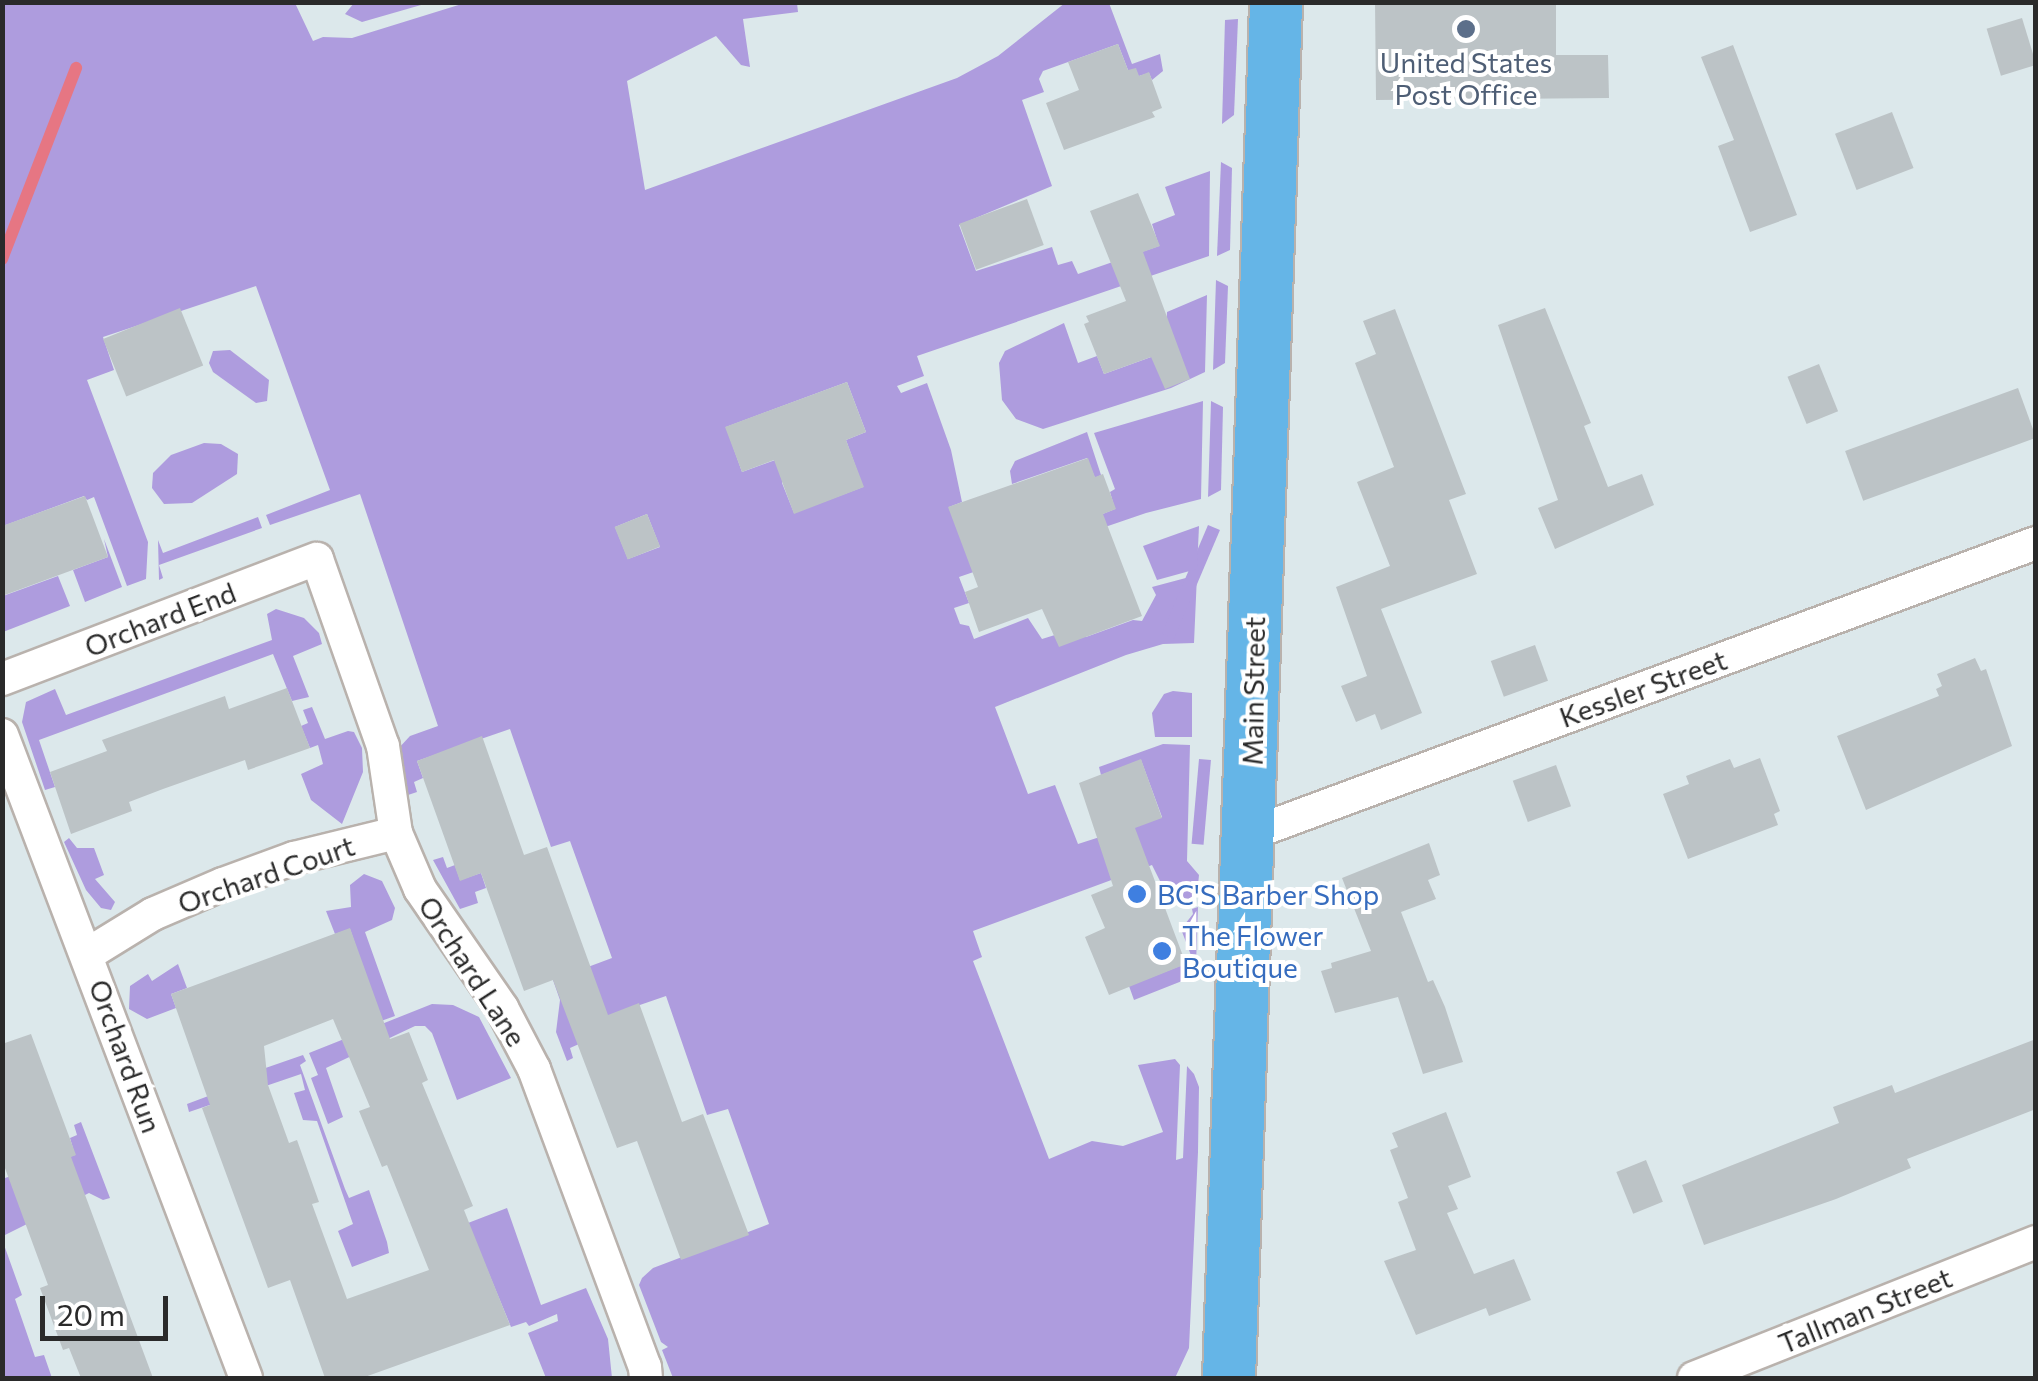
<!DOCTYPE html>
<html>
<head>
<meta charset="utf-8">
<style>
	body { margin:0 }
	#map { position:relative; width:2038px; height:1381px; overflow:hidden; background:#dce8eb; font-family:Commissioner,sans-serif }
	div>[style] { position:absolute }
	.green>* { inset:0; background:#ae9cde; transform-origin:0 0 }
	.stream>* { height:12px; margin:-6px; padding:0 6px; transform-origin:6px; border-radius:6px; background:#e67683 }
	.building>* { inset:0; background:#bcc3c6; transform-origin:0 0 }
	.roads { filter:drop-shadow(2px 0 #b9b2ad) drop-shadow(-2px 0 #b9b2ad) drop-shadow(0 2px #b9b2ad) drop-shadow(0 -2px #b9b2ad) }
	.street>* { height:32px; margin:-16px; padding:0 16px; transform-origin:16px; border-radius:16px; background:#fff }
	.primary>* { height:52px; margin:-26px; padding:0 26px; transform-origin:26px; border-radius:26px; background:#65b5e7 }
	.dots>* { width:28px; height:28px; translate:-50% -50%; box-sizing:border-box; border:5px solid #fff; border-radius:50% }
	span { translate:-50% -50%; white-space:nowrap; text-align:center; line-height:1.15; -webkit-text-stroke:8px #fff; paint-order:stroke }
	.service-label { font-size:28px; color:#4e5e75 }
	.street-label { font-size:28px; color:#2a2a2a }
	.shop-label { font-size:28px; color:#366cbe }
	.left { translate:0 -50%; text-align:left }
	.frame { position:absolute; inset:0; border:5px solid #2a2a2a; pointer-events:none }
	.scale { position:absolute; left:40px; top:1296px; width:128px; height:45px; box-sizing:border-box; border:5px solid #2a2a2a; border-top:0; padding-left:12px; font-size:30px; line-height:35px; white-space:nowrap; color:#2a2a2a; -webkit-text-stroke:8px #fff; paint-order:stroke }
</style>
</head>
<body>
<div id="map">
	<div class="green">
		<i style="clip-path:polygon(evenodd,2px 3px,295px 3px,313px 41px,323px 37px,352px 38px,465px 3px,797px 3px,798px 12px,743px 19px,750px 67px,741px 65px,716px 36px,627px 81px,645px 190px,957px 78px,998px 56px,1065px 3px,1109px 3px,1132px 64px,1160px 54px,1163px 71px,1152px 80px,1149px 73px,1139px 76px,1128px 70px,1118px 44px,1043px 71px,1039px 79px,1044px 92px,1022px 100px,1052px 186px,959px 225px,976px 271px,1052px 247px,1058px 265px,1072px 261px,1078px 274px,1159px 246px,1152px 224px,1175px 215px,1165px 187px,1210px 171px,1209px 256px,917px 356px,924px 376px,897px 386px,901px 393px,927px 383px,951px 450px,962px 502px,949px 507px,1058px 532px,1115px 509px,1110px 492px,1115px 489px,1094px 433px,1203px 401px,1201px 499px,1146px 513px,959px 577px,969px 603px,954px 608px,960px 624px,969px 626px,974px 639px,1028px 618px,1042px 639px,1071px 630px,1086px 637px,1133px 620px,1142px 621px,1156px 595px,1152px 587px,1197px 575px,1194px 643px,1163px 644px,1126px 655px,995px 707px,1028px 794px,1055px 785px,1078px 844px,1162px 817px,1141px 760px,1101px 775px,1099px 767px,1163px 744px,1190px 745px,1187px 861px,1199px 875px,1197px 895px,1188px 899px,1166px 893px,1152px 865px,973px 931px,982px 957px,973px 961px,1049px 1159px,1092px 1141px,1123px 1146px,1163px 1132px,1138px 1065px,1175px 1059px,1180px 1065px,1176px 1160px,1183px 1158px,1187px 1066px,1194px 1074px,1199px 1087px,1198px 1152px,1189px 1348px,1175px 1378px,673px 1378px,662px 1350px,668px 1347px,661px 1342px,639px 1285px,642px 1278px,653px 1268px,769px 1224px,728px 1109px,707px 1115px,666px 996px,573px 1028px,579px 1044px,570px 1048px,573px 1058px,567px 1061px,556px 1032px,560px 1000px,553px 980px,612px 958px,570px 841px,551px 847px,510px 729px,417px 761px,423px 778px,414px 782px,417px 792px,408px 795px,396px 763px,397px 750px,410px 736px,438px 726px,360px 494px,270px 525px,266px 515px,330px 490px,256px 286px,103px 337px,114px 370px,87px 380px,148px 542px,146px 579px,127px 586px,94px 497px,87px 500px,84px 496px,3px 526px,2px 3px,847px 382px,866px 432px,846px 440px,863px 487px,794px 513px,782px 483px,792px 454px,742px 472px,726px 427px,847px 382px,2px 3px,647px 514px,660px 547px,628px 559px,615px 527px,647px 514px)"></i>
		<i style="clip-path:polygon(354px 3px,354px 2px,428px 3px,362px 22px,345px 14px)"></i>
		<i style="clip-path:polygon(1238px 19px,1234px 115px,1222px 124px,1225px 20px)"></i>
		<i style="clip-path:polygon(1221px 162px,1232px 168px,1230px 250px,1217px 256px)"></i>
		<i style="clip-path:polygon(1216px 280px,1228px 286px,1225px 363px,1213px 370px)"></i>
		<i style="clip-path:polygon(1207px 295px,1205px 372px,1171px 388px,1043px 429px,1016px 419px,1002px 400px,999px 363px,1005px 351px,1064px 323px,1078px 363px,1097px 356px,1104px 374px,1165px 352px,1167px 312px)"></i>
		<i style="clip-path:polygon(230px 350px,269px 380px,267px 401px,256px 403px,213px 372px,209px 363px,213px 351px)"></i>
		<i style="clip-path:polygon(1211px 401px,1223px 407px,1221px 490px,1208px 497px)"></i>
		<i style="clip-path:polygon(1087px 432px,1101px 475px,1095px 478px,1087px 458px,1012px 484px,1010px 471px,1015px 461px)"></i>
		<i style="clip-path:polygon(204px 443px,221px 444px,238px 454px,237px 474px,192px 503px,164px 504px,152px 488px,153px 473px,171px 455px)"></i>
		<i style="clip-path:polygon(258px 517px,262px 528px,159px 565px,163px 578px,159px 580px,158px 540px,163px 553px)"></i>
		<i style="left:1208px;top:525px;width:13px;height:118px;rotate:23deg"></i>
		<i style="clip-path:polygon(1199px 526px,1197px 569px,1157px 580px,1143px 546px)"></i>
		<i style="clip-path:polygon(104px 539px,122px 587px,85px 602px,73px 570px,108px 557px)"></i>
		<i style="clip-path:polygon(58px 576px,70px 606px,3px 632px,3px 596px)"></i>
		<i style="clip-path:polygon(276px 609px,304px 618px,319px 633px,322px 644px,293px 656px,309px 697px,292px 701px,273px 654px,39px 740px,55px 787px,45px 790px,22px 722px,26px 702px,55px 689px,66px 715px,272px 640px,267px 614px)"></i>
		<i style="clip-path:polygon(1173px 691px,1192px 693px,1192px 737px,1155px 737px,1152px 713px,1164px 694px)"></i>
		<i style="clip-path:polygon(312px 707px,325px 739px,348px 731px,354px 732px,362px 748px,363px 772px,342px 824px,311px 800px,301px 774px,323px 764px,318px 745px,310px 748px,301px 726px,308px 723px,303px 710px)"></i>
		<i style="left:1199px;top:759px;width:12px;height:85px;rotate:5deg"></i>
		<i style="clip-path:polygon(69px 838px,77px 848px,94px 848px,104px 875px,95px 879px,115px 902px,111px 910px,101px 908px,86px 890px,64px 842px)"></i>
		<i style="clip-path:polygon(443px 857px,447px 868px,455px 865px,460px 880px,481px 873px,486px 888px,475px 892px,478px 903px,460px 909px,433px 860px)"></i>
		<i style="clip-path:polygon(364px 874px,382px 881px,395px 908px,392px 920px,365px 932px,395px 1016px,381px 1021px,350px 929px,335px 934px,326px 911px,351px 907px,350px 885px)"></i>
		<i style="clip-path:polygon(1198px 907px,1196px 965px,1182px 981px,1134px 1000px,1129px 986px,1190px 962px,1192px 958px,1181px 929px,1193px 914px,1192px 909px)"></i>
		<i style="clip-path:polygon(178px 964px,187px 988px,171px 994px,176px 1008px,147px 1019px,129px 1009px,130px 986px,148px 974px,152px 981px)"></i>
		<i style="clip-path:polygon(432px 1004px,453px 1005px,479px 1017px,511px 1078px,457px 1100px,432px 1033px,425px 1026px,415px 1026px,326px 1068px,343px 1117px,328px 1124px,311px 1078px,318px 1075px,309px 1053px)"></i>
		<i style="clip-path:polygon(303px 1055px,306px 1061px,300px 1065px,345px 1189px,349px 1198px,369px 1190px,387px 1242px,389px 1253px,352px 1267px,338px 1231px,353px 1224px,317px 1121px,303px 1120px,294px 1093px,305px 1090px,301px 1074px,189px 1112px,187px 1104px,211px 1095px,208px 1088px)"></i>
		<i style="clip-path:polygon(81px 1122px,110px 1198px,103px 1200px,89px 1193px,3px 1236px,2px 1179px,75px 1155px,70px 1138px,77px 1135px,74px 1125px)"></i>
		<i style="clip-path:polygon(507px 1208px,541px 1305px,586px 1288px,608px 1339px,612px 1378px,546px 1378px,528px 1333px,558px 1321px,557px 1314px,529px 1326px,526px 1322px,511px 1327px,468px 1223px)"></i>
		<i style="clip-path:polygon(3px 1242px,22px 1295px,15px 1299px,35px 1357px,44px 1355px,52px 1378px,3px 1378px)"></i>
	</div>
	<div class="stream">
		<i style="left:2px;top:259px;width:205px;rotate:-68.8deg"></i>
	</div>
	<div class="building">
		<i style="clip-path:polygon(1375px 2px,1556px 2px,1556px 55px,1608px 55px,1609px 98px,1376px 100px)"></i>
		<i style="left:2022px;top:18px;width:49px;height:37px;rotate:73deg"></i>
		<i style="clip-path:polygon(1118px 44px,1128px 70px,1136px 68px,1139px 76px,1149px 72px,1162px 108px,1152px 112px,1155px 117px,1064px 150px,1046px 103px,1079px 90px,1068px 62px)"></i>
		<i style="clip-path:polygon(1733px 45px,1797px 215px,1750px 232px,1718px 146px,1734px 140px,1701px 57px)"></i>
		<i style="left:1892px;top:112px;width:60px;height:61px;rotate:69deg"></i>
		<i style="clip-path:polygon(1138px 193px,1160px 246px,1143px 252px,1190px 379px,1165px 389px,1151px 357px,1104px 374px,1084px 324px,1089px 322px,1086px 316px,1126px 301px,1090px 211px)"></i>
		<i style="left:1027px;top:199px;width:49px;height:72px;rotate:70deg"></i>
		<i style="left:180px;top:308px;width:62px;height:83px;rotate:68deg"></i>
		<i style="clip-path:polygon(1545px 308px,1591px 423px,1584px 426px,1608px 487px,1642px 474px,1654px 505px,1555px 549px,1538px 508px,1558px 500px,1498px 325px)"></i>
		<i style="clip-path:polygon(1395px 309px,1466px 494px,1449px 500px,1477px 574px,1381px 609px,1422px 713px,1381px 730px,1375px 714px,1356px 722px,1341px 686px,1367px 676px,1336px 587px,1390px 566px,1357px 482px,1394px 467px,1355px 363px,1376px 354px,1363px 321px)"></i>
		<i style="left:1819px;top:364px;width:51px;height:34px;rotate:68deg"></i>
		<i style="clip-path:polygon(847px 382px,866px 432px,846px 440px,864px 487px,794px 514px,774px 460px,742px 472px,725px 427px)"></i>
		<i style="left:2018px;top:388px;width:53px;height:184px;rotate:70deg"></i>
		<i style="clip-path:polygon(1088px 458px,1095px 477px,1103px 474px,1116px 509px,1103px 514px,1142px 616px,1059px 647px,1042px 609px,979px 632px,965px 592px,978px 587px,948px 507px)"></i>
		<i style="clip-path:polygon(85px 496px,108px 557px,2px 596px,2px 526px)"></i>
		<i style="left:647px;top:514px;width:35px;height:35px;rotate:68deg"></i>
		<i style="left:1535px;top:645px;width:38px;height:47px;rotate:70deg"></i>
		<i style="clip-path:polygon(1975px 658px,1981px 671px,1986px 669px,2012px 746px,1866px 810px,1837px 736px,1939px 696px,1936px 689px,1942px 686px,1937px 674px)"></i>
		<i style="clip-path:polygon(287px 688px,310px 748px,248px 770px,245px 760px,163px 789px,129px 802px,132px 811px,71px 834px,50px 772px,107px 751px,102px 740px,225px 696px,229px 709px)"></i>
		<i style="clip-path:polygon(482px 736px,524px 855px,547px 847px,608px 1015px,639px 1003px,682px 1122px,703px 1114px,749px 1235px,681px 1260px,637px 1141px,617px 1148px,553px 980px,524px 991px,481px 873px,460px 881px,417px 761px)"></i>
		<i style="clip-path:polygon(1760px 758px,1780px 811px,1774px 814px,1778px 825px,1688px 859px,1663px 794px,1689px 784px,1686px 776px,1730px 759px,1734px 768px)"></i>
		<i style="clip-path:polygon(1141px 759px,1162px 818px,1135px 828px,1186px 964px,1109px 995px,1085px 937px,1105px 928px,1091px 895px,1113px 886px,1079px 783px)"></i>
		<i style="left:1556px;top:765px;width:44px;height:46px;rotate:70deg"></i>
		<i style="clip-path:polygon(1429px 843px,1440px 875px,1428px 880px,1436px 899px,1401px 912px,1428px 982px,1433px 980px,1445px 1007px,1463px 1062px,1423px 1074px,1398px 997px,1335px 1013px,1321px 971px,1332px 968px,1331px 963px,1371px 951px,1342px 878px)"></i>
		<i style="clip-path:polygon(evenodd,350px 928px,390px 1039px,409px 1032px,428px 1080px,422px 1083px,473px 1206px,464px 1210px,510px 1325px,362px 1378px,325px 1378px,290px 1280px,268px 1288px,202px 1108px,210px 1105px,171px 994px,350px 928px,333px 1019px,370px 1107px,359px 1111px,382px 1167px,387px 1165px,429px 1270px,347px 1299px,312px 1204px,319px 1202px,297px 1140px,289px 1143px,268px 1085px,264px 1046px,333px 1019px)"></i>
		<i style="clip-path:polygon(31px 1034px,76px 1155px,71px 1157px,153px 1378px,81px 1378px,69px 1348px,63px 1350px,40px 1288px,48px 1285px,2px 1160px,2px 1044px)"></i>
		<i style="clip-path:polygon(2036px 1039px,2036px 1109px,1907px 1159px,1911px 1168px,1836px 1199px,1704px 1245px,1682px 1185px,1839px 1123px,1833px 1107px,1892px 1085px,1895px 1093px)"></i>
		<i style="clip-path:polygon(1446px 1112px,1471px 1177px,1448px 1186px,1458px 1209px,1447px 1213px,1474px 1274px,1514px 1259px,1531px 1300px,1489px 1316px,1486px 1308px,1416px 1335px,1384px 1261px,1416px 1250px,1398px 1202px,1408px 1198px,1390px 1150px,1398px 1147px,1392px 1133px)"></i>
		<i style="left:1646px;top:1160px;width:45px;height:32px;rotate:68deg"></i>
	</div>
	<div class="roads">
		<div class="street">
			<i style="left:2px;top:679px;width:337px;rotate:-20.9deg"></i>
			<i style="left:317px;top:559px;width:198px;rotate:70.6deg"></i>
			<i style="left:383px;top:746px;width:88px;rotate:81.5deg"></i>
			<i style="left:396px;top:833px;width:61px;rotate:66.8deg"></i>
			<i style="left:420px;top:889px;width:145px;rotate:55.4deg"></i>
			<i style="left:502px;top:1008px;width:69px;rotate:62.3deg"></i>
			<i style="left:534px;top:1069px;width:318px;rotate:69.6deg"></i>
			<i style="left:645px;top:1367px;width:11px;rotate:85deg"></i>
			<i style="left:2px;top:735px;width:688px;rotate:69.22deg"></i>
			<i style="left:1250px;top:834px;width:838px;rotate:-20.32deg"></i>
			<i style="left:88px;top:954px;width:76px;rotate:-31.6deg"></i>
			<i style="left:153px;top:914px;width:76px;rotate:-23.2deg"></i>
			<i style="left:223px;top:884px;width:76px;rotate:-20.1deg"></i>
			<i style="left:294px;top:858px;width:105px;rotate:-13.8deg"></i>
			<i style="left:1694px;top:1378px;width:368px;rotate:-21.7deg"></i>
		</div>
		<div class="primary">
			<i style="left:1229px;top:1378px;width:1377px;rotate:-88.04deg"></i>
		</div>
	</div>
	<div class="dots">
		<i style="left:1466px;top:29px;background:#5c6f8a"></i>
		<i style="left:1137px;top:894px;background:#3f7fe0"></i>
		<i style="left:1162px;top:951px;background:#3f7fe0"></i>
	</div>
	<div class="service-label">
		<span style="left:1466px;top:78px">United States<br>Post Office</span>
	</div>
	<div class="street-label">
		<span style="left:160px;top:619px;rotate:-21deg">Orchard End</span>
		<span style="left:1643px;top:688px;rotate:-20deg">Kessler Street</span>
		<span style="left:1253px;top:691px;rotate:-89deg">Main Street</span>
		<span style="left:266px;top:874px;rotate:-19deg">Orchard Court</span>
		<span style="left:473px;top:971px;rotate:57deg">Orchard Lane</span>
		<span style="left:126px;top:1056px;rotate:70deg">Orchard Run</span>
		<span style="left:1865px;top:1310px;rotate:-22deg">Tallman Street</span>
	</div>
	<div class="shop-label">
		<span class="left" style="left:1157px;top:894px">BC'S Barber Shop</span>
		<span class="left" style="left:1182px;top:951px">The Flower<br>Boutique</span>
	</div>
	<div class="frame"></div>
	<div class="scale">20 m</div>
</div>
</body>
</html>
